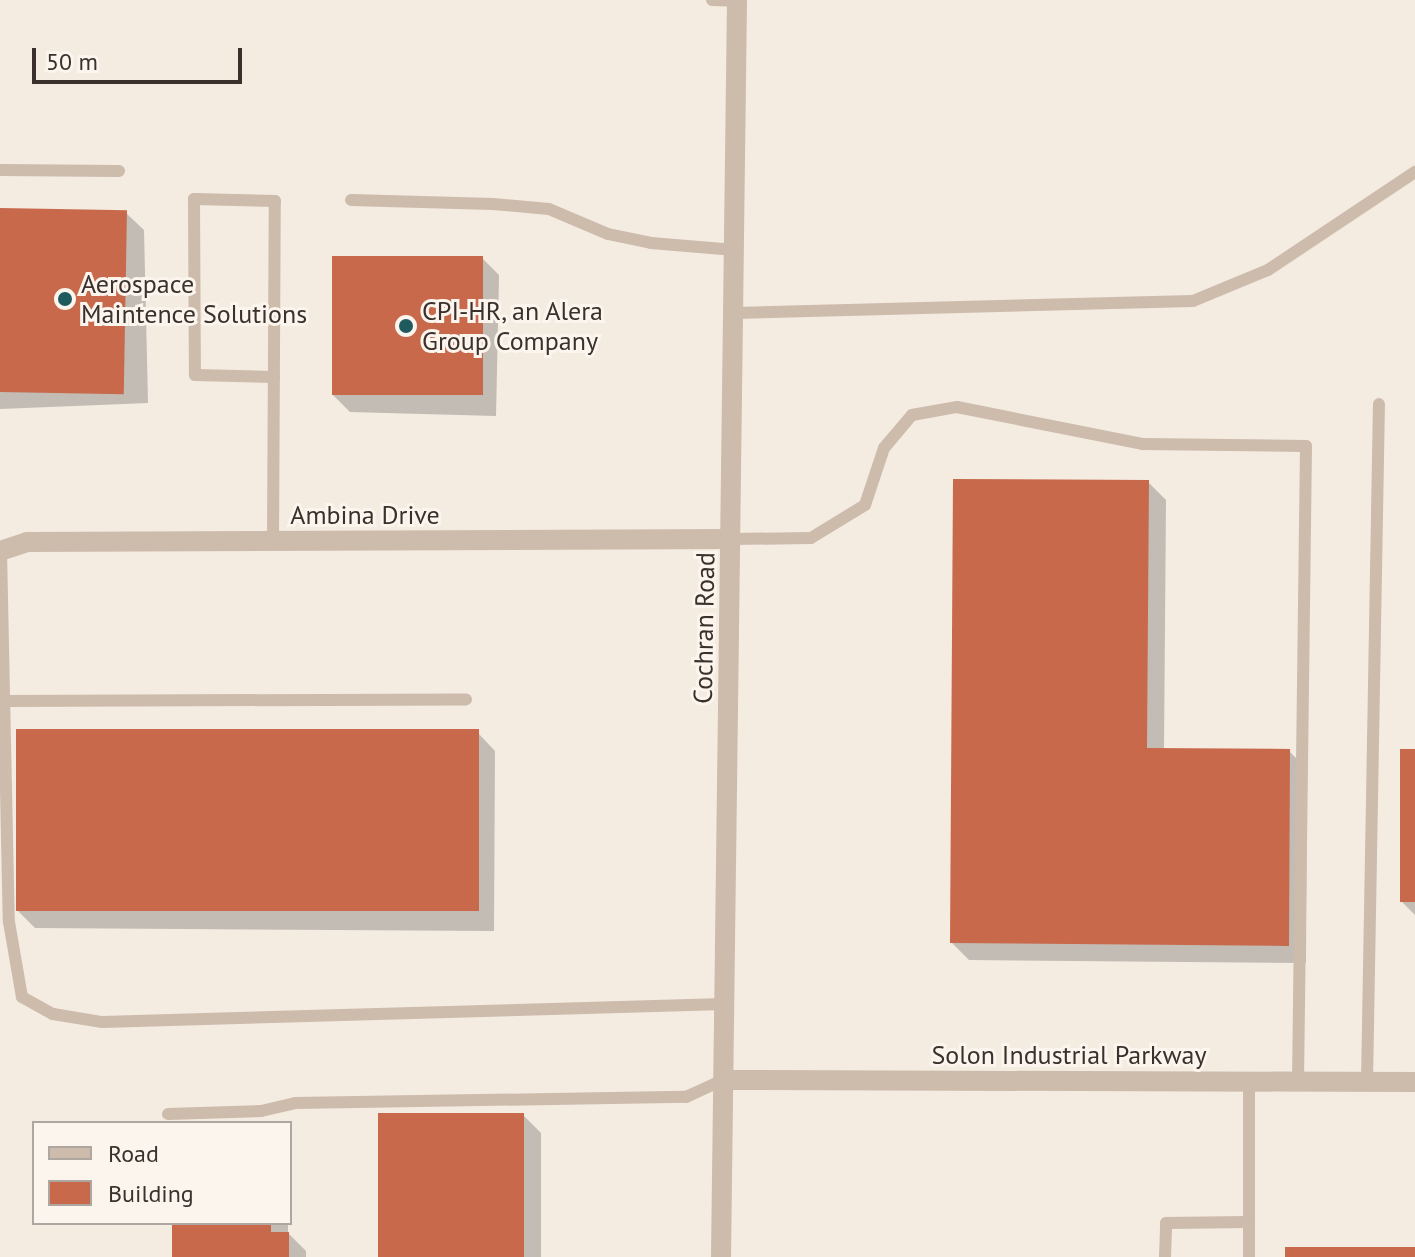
<!DOCTYPE html>
<html>
<head>
<meta charset="utf-8">
<style>
	body { margin:0 }
	#map { position:relative; width:1415px; height:1257px; overflow:hidden; background:#f4ebe1; font-family:"PT Sans",sans-serif }
	div>[style] { position:absolute }
	.shadow>* { inset:0; background:#0003 }
	.building>* { inset:0; background:#c8694b; transform-origin:0 0 }
	.service>* { height:12px; margin:-6px; padding:0 6px; transform-origin:6px; border-radius:6px; background:#cdbbac }
	.minor>* { height:20px; margin:-10px; padding:0 10px; transform-origin:10px; border-radius:10px; background:#cdbbac }
	.tertiary>* { height:20px; margin:-10px; padding:0 10px; transform-origin:10px; border-radius:10px; background:#cdbbac }
	.dots>* { width:22px; height:22px; translate:-50% -50%; box-sizing:border-box; border:4px solid #fbf5ee; border-radius:50% }
	span { translate:-50% -50%; white-space:nowrap; text-align:center; line-height:1.15; -webkit-text-stroke:6px #fbf5ee; paint-order:stroke }
	.poi-label { font-size:26px; color:#3b302b }
	.left { translate:0 -50%; text-align:left }
	.street-label { font-size:26px; color:#3b302b }
	.legend { position:absolute; left:32px; top:1121px; width:260px; height:104px; box-sizing:border-box; background:#fbf5ee; border:2px solid #aea6a0; margin:0; padding:10px 14px; list-style:none; font-size:24px; color:#3b302b }
	.legend li { display:flex; align-items:center; gap:16px; height:40px }
	.legend b { width:40px; border:2px solid #aea6a0 }
	.scale { position:absolute; left:32px; top:48px; width:210px; height:36px; box-sizing:border-box; border:4px solid #3b302b; border-top:0; padding-left:10px; font-size:24px; line-height:28px; white-space:nowrap; color:#3b302b; -webkit-text-stroke:6px #fbf5ee; paint-order:stroke }
</style>
</head>
<body>
<div id="map">
	<div class="shadow">
		<i style="clip-path:polygon(0 210px,126px 213px,144px 230px,148px 403px,0 409px)"></i>
		<i style="clip-path:polygon(482px 258px,499px 275px,496px 416px,350px 412px,332px 394px)"></i>
		<i style="clip-path:polygon(1148px 482px,1166px 500px,1164px 750px,1289px 751px,1307px 769px,1306px 963px,969px 960px,952px 943px)"></i>
		<i style="clip-path:polygon(478px 733px,495px 751px,494px 931px,35px 928px,17px 910px)"></i>
		<i style="clip-path:polygon(1415px 751px,1415px 915px,1402px 902px)"></i>
		<i style="clip-path:polygon(523px 1115px,541px 1133px,541px 1257px,381px 1257px)"></i>
		<i style="clip-path:polygon(174px 1223px,288px 1223px,288px 1233px,306px 1251px,306px 1257px,174px 1257px)"></i>
	</div>
	<div class="building">
		<i style="left:0;top:208px;width:127px;height:184px;rotate:1deg"></i>
		<i style="left:332px;top:256px;width:151px;height:139px"></i>
		<i style="clip-path:polygon(953px 479px,1149px 480px,1147px 748px,1290px 749px,1289px 946px,950px 943px)"></i>
		<i style="left:16px;top:729px;width:463px;height:182px"></i>
		<i style="left:1400px;top:749px;width:15px;height:153px"></i>
		<i style="left:524px;top:1113px;width:144px;height:146px;rotate:90deg"></i>
		<i style="clip-path:polygon(172px 1223px,271px 1223px,271px 1232px,289px 1232px,289px 1257px,172px 1257px)"></i>
		<i style="left:1285px;top:1247px;width:130px;height:10px"></i>
	</div>
	<div class="service">
		<i style="left:712px;top:0;width:25px;rotate:2deg"></i>
		<i style="left:0;top:170px;width:119px;rotate:0.5deg"></i>
		<i style="left:351px;top:200px;width:142px;rotate:1.6deg"></i>
		<i style="left:493px;top:204px;width:56px;rotate:5.1deg"></i>
		<i style="left:549px;top:209px;width:64px;rotate:23deg"></i>
		<i style="left:608px;top:234px;width:44px;rotate:11.8deg"></i>
		<i style="left:651px;top:243px;width:84px;rotate:4.8deg"></i>
		<i style="left:734px;top:313px;width:459px;rotate:-1.5deg"></i>
		<i style="left:1193px;top:301px;width:81px;rotate:-22.5deg"></i>
		<i style="left:1268px;top:270px;width:177px;rotate:-33.7deg"></i>
		<i style="left:732px;top:539px;width:79px;rotate:-0.7deg"></i>
		<i style="left:811px;top:538px;width:63px;rotate:-31.4deg"></i>
		<i style="left:865px;top:505px;width:60px;rotate:-71.6deg"></i>
		<i style="left:884px;top:448px;width:43px;rotate:-49.7deg"></i>
		<i style="left:912px;top:415px;width:46px;rotate:-10.1deg"></i>
		<i style="left:957px;top:407px;width:190px;rotate:11.3deg"></i>
		<i style="left:1143px;top:444px;width:163px;rotate:0.7deg"></i>
		<i style="left:1306px;top:446px;width:636px;rotate:90.72deg"></i>
		<i style="left:273px;top:541px;width:340px;rotate:-89.7deg"></i>
		<i style="left:275px;top:201px;width:81px;rotate:-178.6deg"></i>
		<i style="left:194px;top:199px;width:176px;rotate:89.7deg"></i>
		<i style="left:195px;top:375px;width:79px;rotate:1.5deg"></i>
		<i style="left:1px;top:551px;width:371px;rotate:88.8deg"></i>
		<i style="left:9px;top:922px;width:76px;rotate:80.2deg"></i>
		<i style="left:22px;top:997px;width:35px;rotate:29deg"></i>
		<i style="left:53px;top:1014px;width:50px;rotate:9.3deg"></i>
		<i style="left:102px;top:1022px;width:622px;rotate:-1.66deg"></i>
		<i style="left:4px;top:701px;width:462px;rotate:-0.2deg"></i>
		<i style="left:1249px;top:1082px;width:175px;rotate:90deg"></i>
		<i style="left:1367px;top:1082px;width:678px;rotate:-88.99deg"></i>
		<i style="left:168px;top:1114px;width:93px;rotate:-1.8deg"></i>
		<i style="left:261px;top:1111px;width:35px;rotate:-13deg"></i>
		<i style="left:295px;top:1103px;width:391px;rotate:-0.9deg"></i>
		<i style="left:686px;top:1097px;width:41px;rotate:-24.7deg"></i>
		<i style="left:1165px;top:1257px;width:34px;rotate:-88deg"></i>
		<i style="left:1166px;top:1223px;width:83px;rotate:-0.7deg"></i>
	</div>
	<div class="minor">
		<i style="left:0;top:551px;width:28px;rotate:-18deg"></i>
		<i style="left:27px;top:542px;width:705px;rotate:-0.24deg"></i>
		<i style="left:723px;top:1080px;width:692px;rotate:0.17deg"></i>
	</div>
	<div class="tertiary">
		<i style="left:721px;top:1257px;width:1257px;rotate:-89.27deg"></i>
	</div>
	<div class="dots">
		<i style="left:65px;top:299px;background:#1f5a5e"></i>
		<i style="left:406px;top:326px;background:#1f5a5e"></i>
	</div>
	<div class="poi-label">
		<span class="left" style="left:81px;top:299px">Aerospace<br>Maintence Solutions</span>
		<span class="left" style="left:422px;top:326px">CPI-HR, an Alera<br>Group Company</span>
	</div>
	<div class="street-label">
		<span style="left:365px;top:515px">Ambina Drive</span>
		<span style="left:704px;top:628px;rotate:-89deg">Cochran Road</span>
		<span style="left:1069px;top:1055px">Solon Industrial Parkway</span>
	</div>
	<ul class="legend">
	<li><b style="height:10px;background:#cdbbac"></b>Road</li>
	<li><b style="height:22px;background:#c8694b"></b>Building</li>
	</ul>
	<div class="scale">50 m</div>
</div>
</body>
</html>
